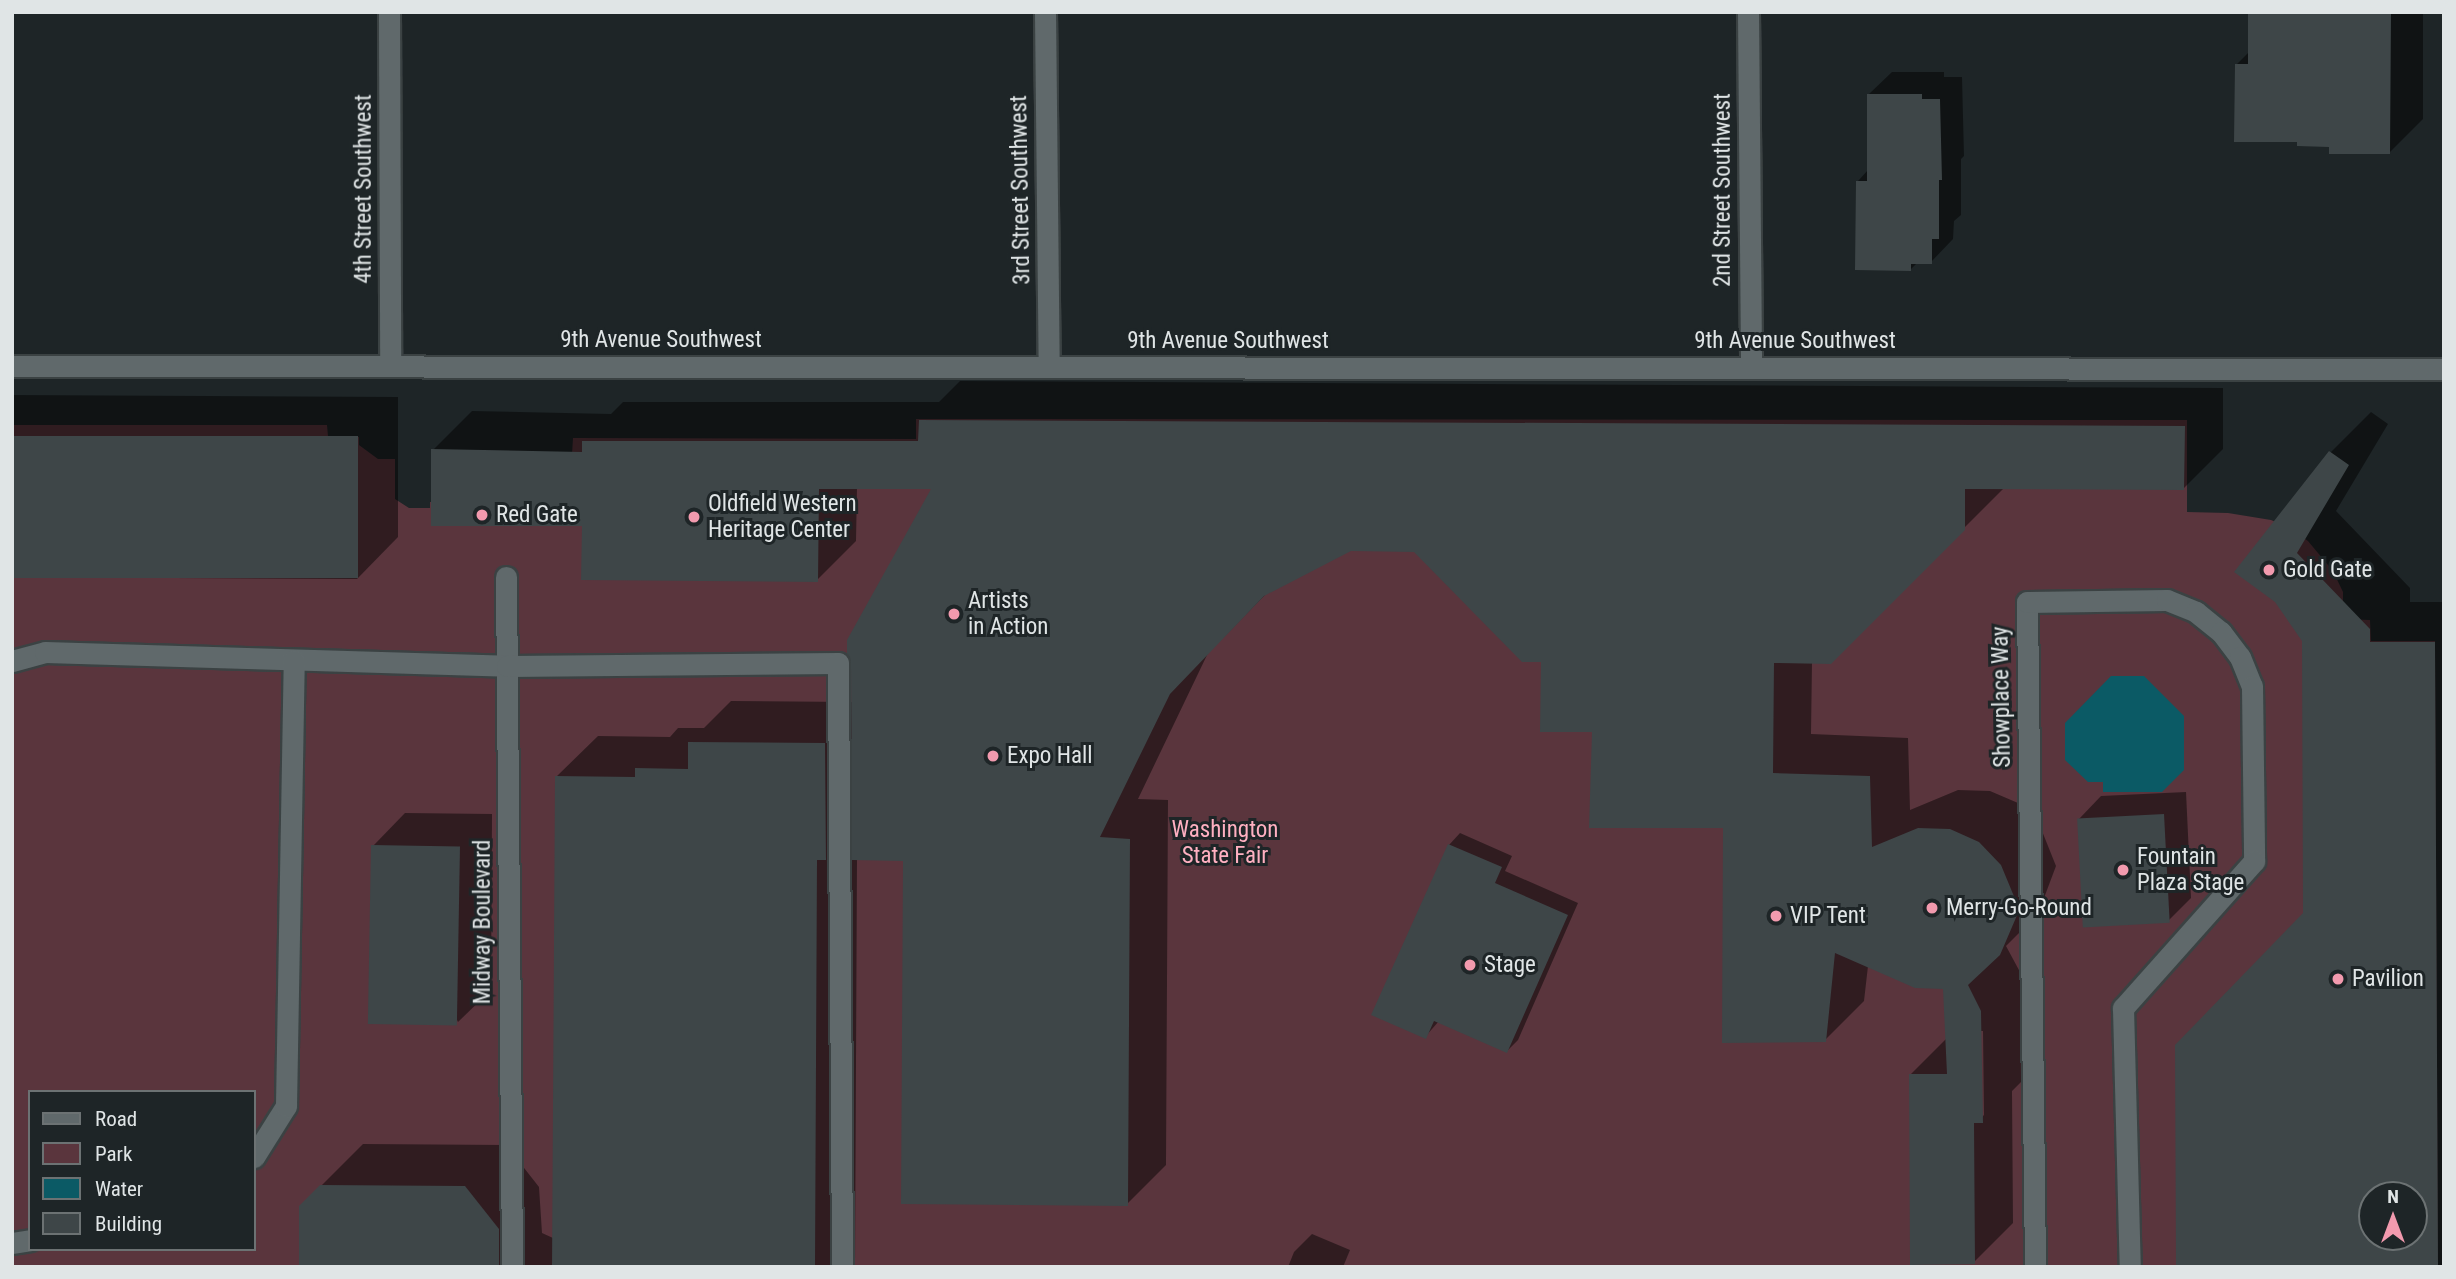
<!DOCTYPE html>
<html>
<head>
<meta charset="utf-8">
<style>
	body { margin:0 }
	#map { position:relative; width:2456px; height:1279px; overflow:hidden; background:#1e2527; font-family:"Roboto Condensed",sans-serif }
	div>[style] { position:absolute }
	.green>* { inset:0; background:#5a353d }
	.water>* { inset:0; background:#0b5a65 }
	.shadow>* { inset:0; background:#0007 }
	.building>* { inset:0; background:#3e4648; transform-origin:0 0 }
	.roads { filter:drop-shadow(2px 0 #3b4243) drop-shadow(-2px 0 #3b4243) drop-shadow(0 2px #3b4243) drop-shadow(0 -2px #3b4243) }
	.street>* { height:21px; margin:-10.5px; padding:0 10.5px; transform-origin:10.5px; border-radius:10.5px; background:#60696b }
	.dots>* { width:19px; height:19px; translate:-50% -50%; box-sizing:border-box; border:4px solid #1e2527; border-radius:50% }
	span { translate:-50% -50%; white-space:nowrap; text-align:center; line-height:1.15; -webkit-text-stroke:6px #1e2527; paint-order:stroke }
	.street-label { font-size:23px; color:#e0e5e6 }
	.poi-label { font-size:23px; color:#e0e5e6 }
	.left { translate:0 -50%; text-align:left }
	.park-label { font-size:23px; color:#ffb0c1 }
	.frame { position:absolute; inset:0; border:14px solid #e0e5e6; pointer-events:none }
	.legend { position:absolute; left:28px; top:1090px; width:228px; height:161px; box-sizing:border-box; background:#1e2527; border:2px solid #6c7273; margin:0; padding:9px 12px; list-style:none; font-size:21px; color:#e0e5e6 }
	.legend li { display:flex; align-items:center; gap:14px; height:35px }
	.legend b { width:35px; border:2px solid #6c7273 }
	.north { position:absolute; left:2358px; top:1181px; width:70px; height:70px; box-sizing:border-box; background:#1e2527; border:2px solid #6c7273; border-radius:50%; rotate:0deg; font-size:19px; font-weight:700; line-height:28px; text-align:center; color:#e0e5e6 }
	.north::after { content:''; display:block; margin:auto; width:24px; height:32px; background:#f29aae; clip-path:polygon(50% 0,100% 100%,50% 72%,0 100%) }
</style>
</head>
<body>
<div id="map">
	<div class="green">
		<i style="clip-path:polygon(evenodd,916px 419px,2187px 420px,2187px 512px,2228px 513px,2271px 520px,2292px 529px,2308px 541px,2333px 571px,2343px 592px,2343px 619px,2370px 620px,2371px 641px,2435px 641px,2438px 1267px,12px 1267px,12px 425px,327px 425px,328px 436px,359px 437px,359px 445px,378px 459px,395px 459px,395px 499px,409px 508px,430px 508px,430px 502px,541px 502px,572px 454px,573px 438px,916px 439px,916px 419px,30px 1092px,254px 1092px,254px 1249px,30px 1249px,30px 1092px,916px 419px,2372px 1195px,2414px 1195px,2414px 1237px,2372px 1237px,2372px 1195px)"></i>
	</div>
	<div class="water">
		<i style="clip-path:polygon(2111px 676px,2144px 676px,2184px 716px,2184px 770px,2162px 792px,2103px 792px,2103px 782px,2088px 782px,2065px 760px,2065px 723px)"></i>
	</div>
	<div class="shadow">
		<i style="clip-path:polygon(2249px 12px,2423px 12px,2423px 119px,2390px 152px,2299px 140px,2236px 65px,2249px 52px)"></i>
		<i style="clip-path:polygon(1892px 72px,1944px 72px,1944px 77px,1962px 77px,1964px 156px,1961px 159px,1961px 215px,1954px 221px,1953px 239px,1931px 262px,1918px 262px,1911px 269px,1858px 181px,1868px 170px,1869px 94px)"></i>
		<i style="clip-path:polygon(evenodd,960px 381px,2223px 388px,2223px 449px,2184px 488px,2004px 488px,1830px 662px,1812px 662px,1811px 734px,1908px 738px,1910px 810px,1958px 790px,1990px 791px,2018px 803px,2040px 826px,2056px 866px,2038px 914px,2006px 946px,2020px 972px,2021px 1082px,2012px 1091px,2013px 1223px,1974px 1262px,1911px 1074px,1947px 1038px,1945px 987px,1868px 966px,1864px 1001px,1825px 1040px,1724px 827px,1594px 730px,1543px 660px,1415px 550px,1351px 549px,1266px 594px,1208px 653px,1138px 799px,1168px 800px,1166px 1165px,1127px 1204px,905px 859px,857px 859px,855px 1267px,300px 1267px,301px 1206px,363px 1144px,506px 1145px,539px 1187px,542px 1233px,553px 1238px,556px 777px,598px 736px,670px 737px,678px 728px,704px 728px,731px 701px,853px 702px,934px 488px,857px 488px,856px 541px,817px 580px,583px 524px,433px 450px,472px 411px,611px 414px,623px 402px,939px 402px,960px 381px,1980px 1031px,1983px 1031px,1984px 1115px,1981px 1118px,1980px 1031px)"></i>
		<i style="clip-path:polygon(12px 395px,398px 397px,398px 537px,357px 579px,12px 577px)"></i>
		<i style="clip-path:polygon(evenodd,2371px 412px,2388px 424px,2336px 511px,2410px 588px,2410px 602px,2444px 602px,2444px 1267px,2178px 1267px,2305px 914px,2304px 641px,2277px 601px,2331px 452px,2371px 412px,2372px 1195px,2414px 1195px,2414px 1237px,2372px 1237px,2372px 1195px)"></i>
		<i style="clip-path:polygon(2186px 792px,2191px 898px,2168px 921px,2079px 819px,2101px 796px)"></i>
		<i style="clip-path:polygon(405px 813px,492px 814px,491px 990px,458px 1022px,373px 846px)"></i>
		<i style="clip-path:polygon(1460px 833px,1512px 856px,1505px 871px,1578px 903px,1518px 1040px,1507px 1051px,1439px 1021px,1425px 1037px,1449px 845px)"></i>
		<i style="clip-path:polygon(1312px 1234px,1350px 1250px,1343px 1267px,1288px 1267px,1294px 1252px)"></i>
	</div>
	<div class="building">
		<i style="clip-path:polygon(2248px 12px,2391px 12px,2390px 154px,2329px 154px,2329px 147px,2297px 146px,2297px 142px,2234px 142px,2235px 64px,2248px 64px)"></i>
		<i style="clip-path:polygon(1867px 94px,1922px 94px,1922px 99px,1940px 99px,1942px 180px,1939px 180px,1939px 239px,1932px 239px,1932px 264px,1911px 264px,1911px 271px,1855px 270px,1856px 181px,1867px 181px)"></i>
		<i style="clip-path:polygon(919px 420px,2185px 426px,2184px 490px,1965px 489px,1965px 530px,1831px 664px,1774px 663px,1773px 773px,1870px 776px,1872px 847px,1918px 828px,1950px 829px,1979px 842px,2001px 865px,2018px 906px,2018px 913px,2000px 955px,1968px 985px,1981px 1011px,1983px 1123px,1974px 1123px,1975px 1264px,1910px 1265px,1909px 1074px,1947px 1074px,1943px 989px,1915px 988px,1835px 953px,1826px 1042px,1722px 1043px,1723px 828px,1589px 828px,1592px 732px,1540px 732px,1541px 662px,1522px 662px,1414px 552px,1351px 551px,1264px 596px,1170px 694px,1100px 837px,1130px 839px,1128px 1206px,901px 1204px,903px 861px,852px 860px,851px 663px,847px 654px,847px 640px,931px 489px,819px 489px,818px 582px,581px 580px,582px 526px,431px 526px,431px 449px,582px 452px,582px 441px,918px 441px)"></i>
		<i style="left:12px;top:436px;width:346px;height:142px"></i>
		<i style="clip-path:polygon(evenodd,2329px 451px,2349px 465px,2297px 553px,2370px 629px,2370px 642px,2435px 642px,2438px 1267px,2176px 1267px,2175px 1045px,2303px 913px,2302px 641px,2275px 602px,2234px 572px,2329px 451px,2372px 1195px,2414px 1195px,2414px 1237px,2372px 1237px,2372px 1195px)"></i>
		<i style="clip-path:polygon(688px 742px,825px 743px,826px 860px,817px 860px,815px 1267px,552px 1267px,555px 776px,635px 777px,635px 768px,688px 769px)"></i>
		<i style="left:2164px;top:814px;width:109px;height:87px;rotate:87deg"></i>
		<i style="clip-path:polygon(1448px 844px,1502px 867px,1495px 883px,1568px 915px,1507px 1053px,1434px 1021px,1426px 1039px,1371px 1015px)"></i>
		<i style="left:371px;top:845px;width:89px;height:179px;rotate:1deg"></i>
		<i style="clip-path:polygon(320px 1185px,465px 1186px,499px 1229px,499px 1267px,299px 1267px,299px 1206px)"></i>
	</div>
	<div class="roads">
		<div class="street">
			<i style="left:389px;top:12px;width:354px;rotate:89.8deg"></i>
			<i style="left:1045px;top:12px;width:355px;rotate:89.4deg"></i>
			<i style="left:1748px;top:12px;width:355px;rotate:89.5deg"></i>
			<i style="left:12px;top:366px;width:2432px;rotate:0.07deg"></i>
			<i style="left:506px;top:577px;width:690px;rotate:89.5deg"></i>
			<i style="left:12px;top:661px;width:34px;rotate:-15deg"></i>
			<i style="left:45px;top:652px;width:462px;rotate:1.7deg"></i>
			<i style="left:507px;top:666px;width:331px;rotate:-0.5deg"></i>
			<i style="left:838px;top:663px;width:604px;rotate:89.62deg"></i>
			<i style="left:254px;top:1157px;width:60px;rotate:-57.9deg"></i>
			<i style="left:286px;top:1106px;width:446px;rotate:-89deg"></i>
			<i style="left:12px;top:1243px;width:18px;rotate:-9deg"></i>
			<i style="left:2035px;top:1267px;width:665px;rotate:-90.69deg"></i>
			<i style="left:2027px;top:602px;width:140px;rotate:-0.8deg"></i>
			<i style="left:2167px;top:600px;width:31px;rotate:22deg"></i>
			<i style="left:2196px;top:612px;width:32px;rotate:39deg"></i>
			<i style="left:2221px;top:632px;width:31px;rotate:53deg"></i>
			<i style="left:2240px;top:657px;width:31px;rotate:68deg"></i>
			<i style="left:2252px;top:686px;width:175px;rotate:89.3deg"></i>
			<i style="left:2254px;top:861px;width:197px;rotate:131.7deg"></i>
			<i style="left:2123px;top:1008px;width:259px;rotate:88.5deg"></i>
		</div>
	</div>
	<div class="dots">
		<i style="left:482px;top:515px;background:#f29aae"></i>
		<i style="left:694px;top:517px;background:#f29aae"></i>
		<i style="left:2269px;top:570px;background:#f29aae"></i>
		<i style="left:954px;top:614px;background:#f29aae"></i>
		<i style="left:993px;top:756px;background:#f29aae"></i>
		<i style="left:2123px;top:870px;background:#f29aae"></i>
		<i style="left:1932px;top:908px;background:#f29aae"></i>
		<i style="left:1776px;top:916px;background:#f29aae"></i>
		<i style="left:1470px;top:965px;background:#f29aae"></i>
		<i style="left:2338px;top:979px;background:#f29aae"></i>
	</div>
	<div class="street-label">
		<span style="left:364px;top:189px;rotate:-90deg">4th Street Southwest</span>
		<span style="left:1021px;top:190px;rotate:-91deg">3rd Street Southwest</span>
		<span style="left:1723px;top:190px;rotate:-90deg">2nd Street Southwest</span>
		<span style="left:661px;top:340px">9th Avenue Southwest</span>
		<span style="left:1228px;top:341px">9th Avenue Southwest</span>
		<span style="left:1795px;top:341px">9th Avenue Southwest</span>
		<span style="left:2002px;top:697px;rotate:-91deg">Showplace Way</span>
		<span style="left:483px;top:922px;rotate:-90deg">Midway Boulevard</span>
	</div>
	<div class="poi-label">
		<span class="left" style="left:708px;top:517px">Oldfield Western<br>Heritage Center</span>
		<span class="left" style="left:496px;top:515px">Red Gate</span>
		<span class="left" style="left:2283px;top:570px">Gold Gate</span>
		<span class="left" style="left:968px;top:614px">Artists<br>in Action</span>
		<span class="left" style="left:1007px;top:756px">Expo Hall</span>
		<span class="left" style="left:2137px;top:870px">Fountain<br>Plaza Stage</span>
		<span class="left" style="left:1946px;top:908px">Merry-Go-Round</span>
		<span class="left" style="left:1790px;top:916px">VIP Tent</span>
		<span class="left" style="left:1484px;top:965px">Stage</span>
		<span class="left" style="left:2352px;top:979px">Pavilion</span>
	</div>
	<div class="park-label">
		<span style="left:1225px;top:843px">Washington<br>State Fair</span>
	</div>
	<div class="frame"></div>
	<ul class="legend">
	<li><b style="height:9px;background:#60696b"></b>Road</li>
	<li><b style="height:19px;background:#5a353d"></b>Park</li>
	<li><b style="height:19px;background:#0b5a65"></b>Water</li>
	<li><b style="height:19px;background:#3e4648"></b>Building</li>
	</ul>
	<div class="north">N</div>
</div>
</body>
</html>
